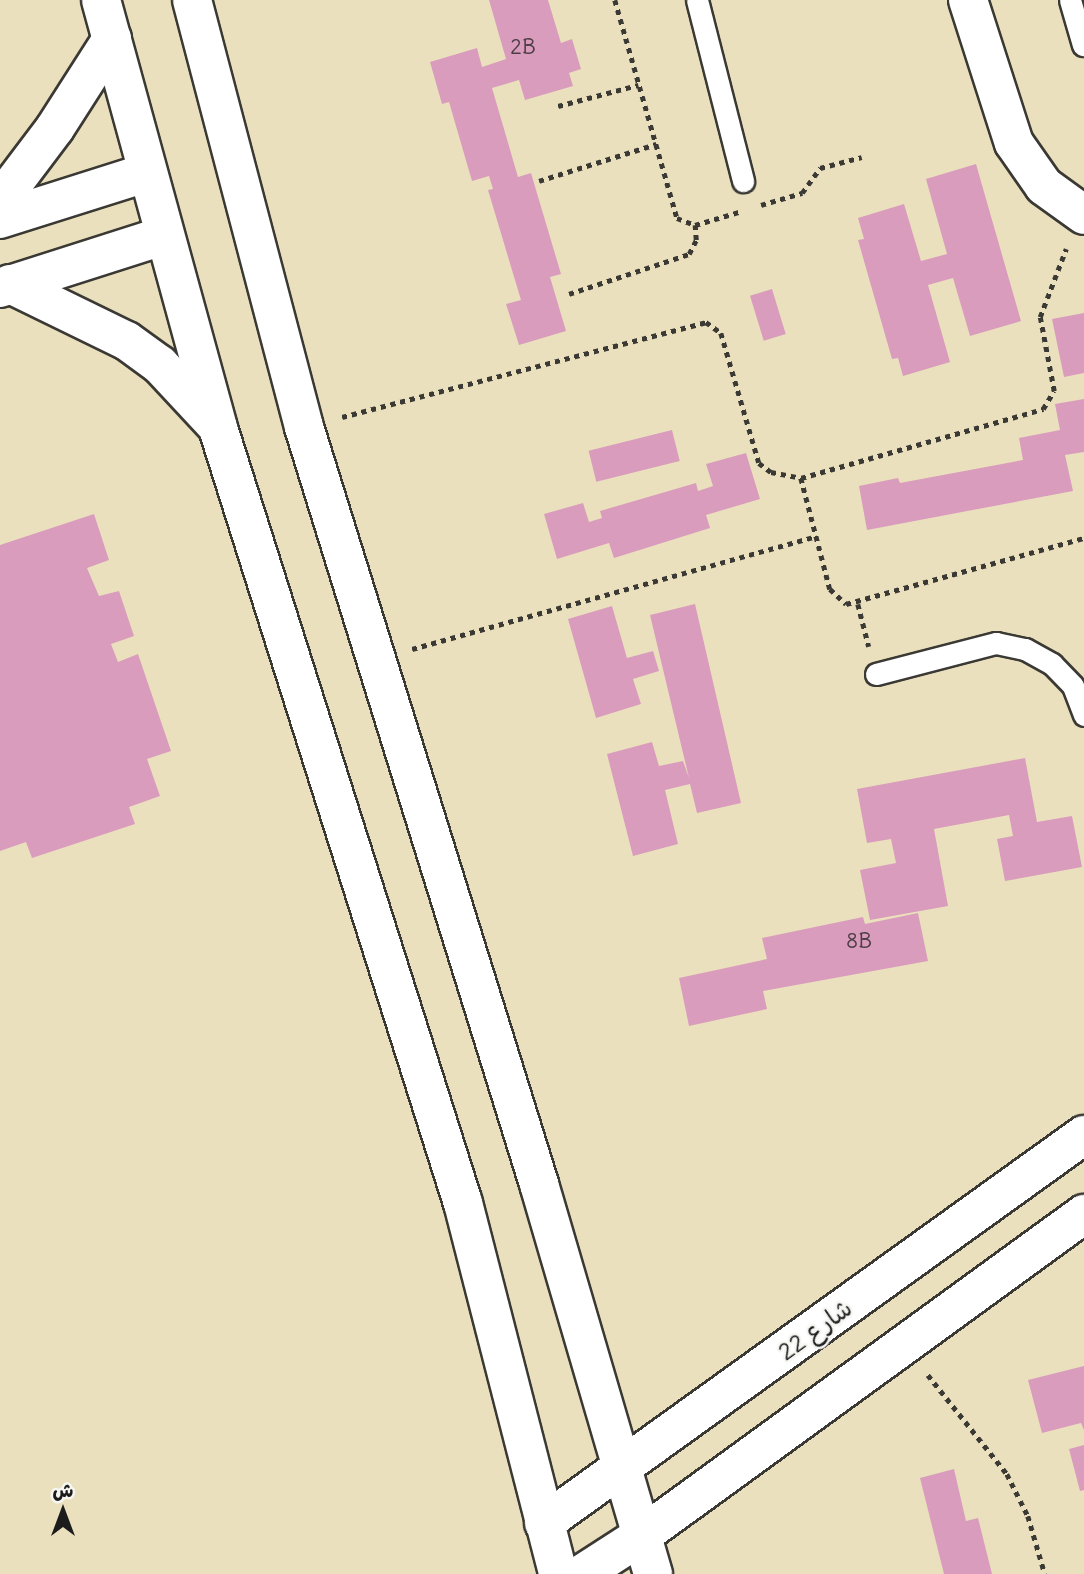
<!DOCTYPE html>
<html>
<head>
<meta charset="utf-8">
<style>
	body { margin:0 }
	#map { position:relative; width:1084px; height:1574px; overflow:hidden; background:#eae0bd; font-family:Delius,"Playpen Sans Arabic",sans-serif }
	div>[style] { position:absolute }
	.building>* { inset:0; background:#da9cbd; transform-origin:0 0 }
	.path>* { height:4.5px; margin-top:-2.25px; transform-origin:0; background:repeating-linear-gradient(90deg,#3b3934 0 5px,transparent 0 10px) }
	.roads { filter:drop-shadow(2px 0 #3b3934) drop-shadow(-2px 0 #3b3934) drop-shadow(0 2px #3b3934) drop-shadow(0 -2px #3b3934) }
	.service>* { height:21px; margin:-10.5px; padding:0 10.5px; transform-origin:10.5px; border-radius:10.5px; background:#fff }
	.minor>* { height:38px; margin:-19px; padding:0 19px; transform-origin:19px; border-radius:19px; background:#fff }
	.tertiary>* { height:38px; margin:-19px; padding:0 19px; transform-origin:19px; border-radius:19px; background:#fff }
	span { translate:-50% -50%; white-space:nowrap; text-align:center; line-height:1.15; -webkit-text-stroke:5px #f6f6f2; paint-order:stroke }
	.number-label { font-size:21px; color:#4c3c44 }
	.number-label span { -webkit-text-stroke-width:0 }
	.street-label { font-size:24px; color:#1c1c1c }
	.north { position:absolute; left:28px; top:1476px; width:70px; height:70px; -webkit-text-stroke:5px #f6f6f2; paint-order:stroke; rotate:0deg; font-size:19px; font-weight:700; line-height:28px; text-align:center; color:#1c1c1c }
	.north::after { content:''; display:block; margin:auto; width:24px; height:32px; background:#1c1c1c; clip-path:polygon(50% 0,100% 100%,50% 72%,0 100%) }
</style>
</head>
<body>
<div id="map">
	<div class="building">
		<i style="clip-path:polygon(489px 0,548px 0,561px 43px,572px 39px,581px 69px,569px 73px,573px 86px,525px 100px,519px 80px,492px 88px,518px 177px,531px 173px,561px 274px,550px 277px,566px 331px,519px 345px,506px 304px,521px 300px,488px 190px,493px 189px,489px 176px,472px 181px,449px 102px,442px 104px,430px 62px,477px 48px,482px 67px,506px 59px)"></i>
		<i style="clip-path:polygon(976px 164px,1021px 321px,970px 336px,953px 278px,928px 285px,950px 362px,903px 376px,898px 358px,892px 359px,858px 240px,864px 239px,858px 218px,904px 204px,921px 261px,947px 254px,926px 179px)"></i>
		<i style="left:772px;top:289px;width:47px;height:23px;rotate:73deg"></i>
		<i style="clip-path:polygon(1084px 313px,1084px 373px,1064px 377px,1052px 319px)"></i>
		<i style="clip-path:polygon(1084px 399px,1084px 452px,1065px 455px,1073px 491px,867px 530px,859px 486px,898px 478px,900px 483px,1023px 460px,1019px 438px,1060px 430px,1055px 404px)"></i>
		<i style="left:672px;top:430px;width:32px;height:86px;rotate:76deg"></i>
		<i style="clip-path:polygon(746px 453px,760px 499px,706px 515px,710px 528px,614px 558px,609px 543px,557px 559px,544px 514px,583px 503px,589px 522px,602px 518px,600px 511px,696px 483px,698px 491px,713px 486px,706px 464px)"></i>
		<i style="clip-path:polygon(94px 514px,109px 560px,87px 568px,99px 596px,119px 591px,134px 636px,111px 644px,118px 662px,138px 654px,171px 751px,147px 759px,160px 796px,129px 807px,135px 824px,32px 858px,26px 842px,0 851px,0 545px)"></i>
		<i style="clip-path:polygon(695px 604px,741px 803px,697px 813px,690px 784px,665px 790px,678px 844px,633px 856px,607px 754px,652px 742px,659px 766px,683px 761px,689px 778px,650px 615px)"></i>
		<i style="clip-path:polygon(612px 606px,627px 658px,653px 651px,659px 671px,633px 679px,641px 704px,596px 718px,568px 619px)"></i>
		<i style="clip-path:polygon(1025px 758px,1037px 822px,1072px 816px,1082px 867px,1005px 881px,997px 839px,1013px 836px,1009px 815px,934px 829px,948px 906px,870px 920px,860px 870px,896px 863px,891px 839px,867px 843px,857px 789px)"></i>
		<i style="clip-path:polygon(918px 913px,928px 961px,763px 991px,767px 1009px,689px 1026px,679px 978px,767px 959px,762px 938px,863px 917px,865px 924px)"></i>
		<i style="clip-path:polygon(1084px 1366px,1084px 1430px,1081px 1423px,1042px 1433px,1028px 1380px)"></i>
		<i style="clip-path:polygon(1084px 1445px,1084px 1490px,1080px 1491px,1069px 1449px)"></i>
		<i style="clip-path:polygon(954px 1469px,966px 1521px,978px 1518px,992px 1574px,944px 1574px,920px 1478px)"></i>
	</div>
	<div class="path">
		<i style="left:615px;top:0;width:227px;rotate:74.1deg"></i>
		<i style="left:677px;top:218px;width:19px;rotate:21deg"></i>
		<i style="left:695px;top:225px;width:46px;rotate:-16.5deg"></i>
		<i style="left:558px;top:106px;width:83px;rotate:-14.7deg"></i>
		<i style="left:539px;top:181px;width:123px;rotate:-17.5deg"></i>
		<i style="left:761px;top:205px;width:43px;rotate:-16.3deg"></i>
		<i style="left:802px;top:193px;width:31px;rotate:-54deg"></i>
		<i style="left:820px;top:168px;width:43px;rotate:-14.7deg"></i>
		<i style="left:569px;top:294px;width:126px;rotate:-18.4deg"></i>
		<i style="left:689px;top:254px;width:16px;rotate:-63deg"></i>
		<i style="left:696px;top:240px;width:15px;rotate:-94deg"></i>
		<i style="left:342px;top:417px;width:376px;rotate:-14.6deg"></i>
		<i style="left:706px;top:322px;width:19px;rotate:36deg"></i>
		<i style="left:721px;top:333px;width:135px;rotate:73.7deg"></i>
		<i style="left:759px;top:463px;width:15px;rotate:37deg"></i>
		<i style="left:771px;top:472px;width:31px;rotate:11deg"></i>
		<i style="left:801px;top:478px;width:252px;rotate:-15.9deg"></i>
		<i style="left:1043px;top:409px;width:21px;rotate:-59deg"></i>
		<i style="left:1054px;top:391px;width:75px;rotate:-100.7deg"></i>
		<i style="left:1040px;top:317px;width:73px;rotate:-69.1deg"></i>
		<i style="left:801px;top:478px;width:115px;rotate:75.4deg"></i>
		<i style="left:830px;top:589px;width:22px;rotate:43deg"></i>
		<i style="left:846px;top:604px;width:247px;rotate:-15.5deg"></i>
		<i style="left:858px;top:604px;width:44px;rotate:75.7deg"></i>
		<i style="left:412px;top:649px;width:420px;rotate:-15.6deg"></i>
		<i style="left:928px;top:1375px;width:127px;rotate:51.4deg"></i>
		<i style="left:1007px;top:1474px;width:47px;rotate:63.4deg"></i>
		<i style="left:1028px;top:1516px;width:60px;rotate:73.7deg"></i>
	</div>
	<div class="roads">
		<div class="service">
			<i style="left:697px;top:0;width:187px;rotate:75.7deg"></i>
			<i style="left:1070px;top:0;width:47px;rotate:73.9deg"></i>
			<i style="left:876px;top:674px;width:124px;rotate:-14.5deg"></i>
			<i style="left:996px;top:643px;width:30px;rotate:12deg"></i>
			<i style="left:1025px;top:649px;width:31px;rotate:29deg"></i>
			<i style="left:1052px;top:664px;width:30px;rotate:46deg"></i>
			<i style="left:1073px;top:686px;width:31px;rotate:69deg"></i>
		</div>
		<div class="minor">
			<i style="left:968px;top:0;width:150px;rotate:72.2deg"></i>
			<i style="left:1014px;top:143px;width:52px;rotate:55.1deg"></i>
			<i style="left:1044px;top:186px;width:49px;rotate:35.9deg"></i>
			<i style="left:544px;top:1523px;width:665px;rotate:-35.7deg"></i>
			<i style="left:582px;top:1574px;width:70px;rotate:-32.8deg"></i>
			<i style="left:641px;top:1536px;width:548px;rotate:-36.01deg"></i>
		</div>
		<div class="tertiary">
			<i style="left:101px;top:0;width:444px;rotate:74.7deg"></i>
			<i style="left:218px;top:428px;width:813px;rotate:72.46deg"></i>
			<i style="left:463px;top:1203px;width:383px;rotate:75.6deg"></i>
			<i style="left:192px;top:0;width:441px;rotate:75.3deg"></i>
			<i style="left:304px;top:427px;width:793px;rotate:72.75deg"></i>
			<i style="left:539px;top:1184px;width:406px;rotate:73.7deg"></i>
			<i style="left:0;top:201px;width:91px;rotate:-53deg"></i>
			<i style="left:55px;top:128px;width:106px;rotate:-57.4deg"></i>
			<i style="left:0;top:219px;width:153px;rotate:-17.5deg"></i>
			<i style="left:10px;top:284px;width:130px;rotate:26deg"></i>
			<i style="left:127px;top:341px;width:41px;rotate:36deg"></i>
			<i style="left:160px;top:365px;width:79px;rotate:47deg"></i>
			<i style="left:0;top:288px;width:171px;rotate:-17.7deg"></i>
		</div>
	</div>
	<div class="number-label">
		<span style="left:523px;top:47px">2B</span>
		<span style="left:859px;top:941px">8B</span>
	</div>
	<div class="street-label">
		<span style="left:815px;top:1330px;rotate:-36deg">شارع 22</span>
	</div>
	<div class="north">ش</div>
</div>
</body>
</html>
